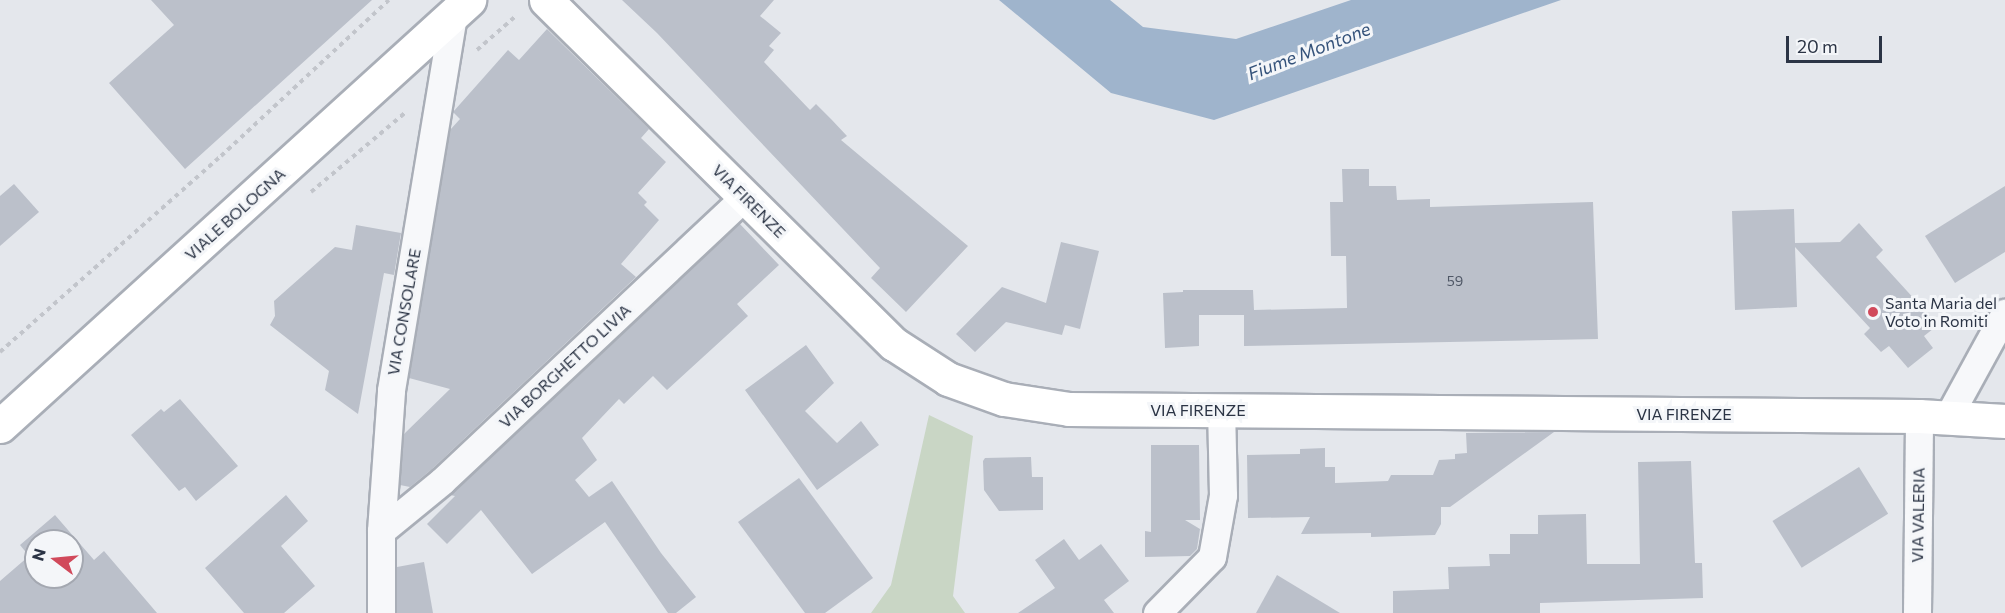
<!DOCTYPE html>
<html>
<head>
<meta charset="utf-8">
<style>
	body { margin:0 }
	#map { position:relative; width:2005px; height:613px; overflow:hidden; background:#e4e7ec; font-family:Commissioner,sans-serif }
	div>[style] { position:absolute }
	.green>* { inset:0; background:#c9d6c5 }
	.water>* { inset:0; background:#9fb4cc }
	.building>* { inset:0; background:#bbc0ca; transform-origin:0 0 }
	.path>* { height:4px; margin-top:-2px; transform-origin:0; background:repeating-linear-gradient(90deg,#c2c5cb 0 4.5px,transparent 0 9px) }
	.roads { filter:drop-shadow(2px 0 #a9aeb7) drop-shadow(-2px 0 #a9aeb7) drop-shadow(0 2px #a9aeb7) drop-shadow(0 -2px #a9aeb7) }
	.street>* { height:27px; margin:-13.5px; padding:0 13.5px; transform-origin:13.5px; border-radius:13.5px; background:#f7f8fa }
	.secondary>* { height:33px; margin:-16.5px; padding:0 16.5px; transform-origin:16.5px; border-radius:16.5px; background:#fff }
	.primary>* { height:33px; margin:-16.5px; padding:0 16.5px; transform-origin:16.5px; border-radius:16.5px; background:#fff }
	.dots>* { width:16px; height:16px; translate:-50% -50%; box-sizing:border-box; border:3px solid #f4f6f9; border-radius:50% }
	span { translate:-50% -50%; white-space:nowrap; text-align:center; line-height:1.15; -webkit-text-stroke:6px #f4f6f9; paint-order:stroke }
	.number-label { font-size:14px; color:#4f5766 }
	.number-label span { -webkit-text-stroke-width:0 }
	.street-label { font-size:16px; color:#2b3445 }
	.poi-label { font-size:16px; color:#2b3445 }
	.left { translate:0 -50%; text-align:left }
	.water-label { font-size:18px; color:#34527a; font-style:italic }
	.north { position:absolute; left:24px; top:529px; width:60px; height:60px; box-sizing:border-box; background:#f4f6f9; border:2px solid #a4a8b1; border-radius:50%; rotate:286deg; font-size:16px; font-weight:700; line-height:24px; text-align:center; color:#2b3445 }
	.north::after { content:''; display:block; margin:auto; width:21px; height:27px; background:#d1495b; clip-path:polygon(50% 0,100% 100%,50% 72%,0 100%) }
	.scale { position:absolute; left:1786px; top:36px; width:96px; height:27px; box-sizing:border-box; border:3px solid #2b3445; border-top:0; padding-left:8px; font-size:18px; line-height:21px; white-space:nowrap; color:#2b3445; -webkit-text-stroke:4px #f4f6f9; paint-order:stroke }
</style>
</head>
<body>
<div id="map">
	<div class="green">
		<i style="clip-path:polygon(929px 415px,973px 436px,953px 596px,965px 613px,871px 613px,891px 585px)"></i>
	</div>
	<div class="water">
		<i style="clip-path:polygon(999px 0,1110px 0,1143px 27px,1236px 39px,1351px 0,1561px 0,1214px 120px,1111px 93px)"></i>
	</div>
	<div class="building">
		<i style="clip-path:polygon(151px 0,372px 0,185px 169px,109px 83px,174px 25px)"></i>
		<i style="clip-path:polygon(622px 0,774px 0,760px 16px,781px 33px,769px 46px,774px 50px,764px 62px,810px 110px,816px 104px,831px 119px,847px 136px,841px 140px,968px 246px,906px 312px,871px 278px,880px 268px,657px 33px)"></i>
		<i style="clip-path:polygon(547px 29px,649px 129px,641px 138px,666px 162px,638px 193px,647px 202px,644px 205px,659px 220px,621px 264px,636px 277px,432px 469px,410px 487px,400px 485px,404px 434px,450px 389px,409px 378px,450px 130px,460px 119px,453px 112px,508px 50px,519px 60px)"></i>
		<i style="clip-path:polygon(1342px 169px,1369px 169px,1369px 186px,1396px 186px,1397px 200px,1430px 199px,1430px 207px,1593px 202px,1598px 339px,1244px 346px,1244px 315px,1199px 315px,1199px 346px,1165px 348px,1163px 293px,1183px 292px,1183px 290px,1253px 290px,1254px 310px,1347px 308px,1346px 256px,1331px 256px,1330px 202px,1343px 202px)"></i>
		<i style="clip-path:polygon(14px 184px,39px 212px,0 246px,0 196px)"></i>
		<i style="clip-path:polygon(2005px 186px,2005px 252px,1955px 283px,1925px 236px)"></i>
		<i style="clip-path:polygon(1794px 209px,1795px 243px,1840px 242px,1859px 223px,1883px 250px,1876px 257px,1938px 325px,1924px 336px,1933px 348px,1908px 368px,1889px 346px,1881px 352px,1864px 334px,1870px 328px,1795px 247px,1797px 307px,1735px 310px,1732px 211px)"></i>
		<i style="clip-path:polygon(739px 223px,779px 265px,737px 304px,748px 316px,667px 390px,653px 376px,624px 404px,619px 399px,582px 438px,597px 460px,575px 480px,589px 497px,612px 481px,661px 553px,696px 597px,676px 613px,668px 613px,605px 522px,532px 574px,481px 510px,447px 544px,427px 524px,455px 496px,450px 495px)"></i>
		<i style="clip-path:polygon(356px 225px,401px 233px,394px 275px,384px 273px,358px 414px,325px 390px,329px 371px,270px 325px,275px 316px,274px 301px,335px 247px,352px 250px)"></i>
		<i style="clip-path:polygon(1061px 242px,1099px 251px,1080px 329px,1065px 325px,1062px 335px,1006px 322px,975px 352px,956px 334px,1002px 287px,1046px 303px)"></i>
		<i style="clip-path:polygon(806px 345px,834px 383px,805px 411px,837px 443px,861px 421px,879px 445px,817px 490px,745px 390px)"></i>
		<i style="clip-path:polygon(180px 399px,238px 466px,196px 501px,185px 487px,179px 491px,131px 435px,161px 409px,164px 412px)"></i>
		<i style="clip-path:polygon(1554px 432px,1450px 507px,1441px 507px,1441px 524px,1435px 535px,1371px 537px,1371px 533px,1301px 534px,1310px 517px,1248px 518px,1247px 455px,1300px 454px,1300px 449px,1325px 448px,1325px 467px,1335px 467px,1335px 483px,1388px 481px,1391px 475px,1433px 475px,1439px 460px,1455px 459px,1455px 454px,1467px 453px,1466px 433px)"></i>
		<i style="clip-path:polygon(1151px 445px,1199px 445px,1200px 520px,1185px 520px,1200px 529px,1197px 549px,1190px 556px,1145px 557px,1145px 531px,1151px 532px)"></i>
		<i style="clip-path:polygon(1031px 457px,1032px 477px,1043px 477px,1043px 510px,999px 511px,984px 490px,983px 461px,985px 458px)"></i>
		<i style="clip-path:polygon(1691px 461px,1695px 563px,1702px 563px,1703px 598px,1540px 603px,1540px 613px,1393px 613px,1393px 591px,1449px 589px,1448px 567px,1490px 566px,1489px 554px,1510px 554px,1510px 534px,1538px 534px,1538px 515px,1586px 514px,1587px 564px,1640px 564px,1638px 462px)"></i>
		<i style="left:1859px;top:467px;width:55px;height:102px;rotate:58deg"></i>
		<i style="clip-path:polygon(799px 478px,873px 578px,825px 613px,805px 613px,738px 522px)"></i>
		<i style="clip-path:polygon(286px 495px,308px 521px,281px 546px,315px 586px,284px 613px,244px 613px,205px 568px)"></i>
		<i style="clip-path:polygon(evenodd,55px 515px,94px 560px,104px 551px,157px 613px,0 613px,0 581px,29px 556px,20px 545px,55px 515px,36px 541px,72px 541px,72px 577px,36px 577px,36px 541px)"></i>
		<i style="clip-path:polygon(1064px 539px,1079px 560px,1101px 544px,1129px 581px,1104px 600px,1114px 613px,1018px 613px,1055px 588px,1035px 560px)"></i>
		<i style="clip-path:polygon(424px 562px,433px 613px,397px 613px,397px 567px)"></i>
		<i style="clip-path:polygon(1277px 575px,1340px 613px,1256px 613px)"></i>
	</div>
	<div class="path">
		<i style="left:477px;top:50px;width:53px;rotate:-41.2deg"></i>
		<i style="left:311px;top:192px;width:124px;rotate:-40.1deg"></i>
		<i style="left:0;top:352px;width:295px;rotate:-41.6deg"></i>
		<i style="left:221px;top:156px;width:229px;rotate:-42.9deg"></i>
	</div>
	<div class="roads">
		<div class="street">
			<i style="left:1948px;top:417px;width:119px;rotate:-61.3deg"></i>
			<i style="left:381px;top:531px;width:79px;rotate:-39.3deg"></i>
			<i style="left:442px;top:481px;width:416px;rotate:-43.2deg"></i>
			<i style="left:381px;top:613px;width:82px;rotate:-90deg"></i>
			<i style="left:381px;top:531px;width:141px;rotate:-85.9deg"></i>
			<i style="left:391px;top:390px;width:381px;rotate:-80.6deg"></i>
			<i style="left:1157px;top:613px;width:78px;rotate:-45.5deg"></i>
			<i style="left:1212px;top:557px;width:63px;rotate:-79.9deg"></i>
			<i style="left:1223px;top:495px;width:85px;rotate:-91.3deg"></i>
			<i style="left:1917px;top:613px;width:197px;rotate:-89.4deg"></i>
		</div>
		<div class="secondary">
			<i style="left:0;top:426px;width:634px;rotate:-42.25deg"></i>
		</div>
		<div class="primary">
			<i style="left:546px;top:0;width:489px;rotate:44.7deg"></i>
			<i style="left:894px;top:344px;width:64px;rotate:32.9deg"></i>
			<i style="left:948px;top:379px;width:59px;rotate:19.7deg"></i>
			<i style="left:1004px;top:399px;width:66px;rotate:8.7deg"></i>
			<i style="left:1069px;top:409px;width:850px;rotate:0.47deg"></i>
			<i style="left:1919px;top:416px;width:86px;rotate:3.3deg"></i>
		</div>
	</div>
	<div class="dots">
		<i style="left:1873px;top:312px;background:#d1495b"></i>
	</div>
	<div class="number-label">
		<span style="left:1455px;top:281px">59</span>
	</div>
	<div class="street-label">
		<span style="left:749px;top:201px;rotate:45deg">VIA FIRENZE</span>
		<span style="left:235px;top:214px;rotate:-42deg">VIALE BOLOGNA</span>
		<span style="left:404px;top:312px;rotate:-80deg">VIA CONSOLARE</span>
		<span style="left:565px;top:366px;rotate:-43deg">VIA BORGHETTO LIVIA</span>
		<span style="left:1198px;top:410px">VIA FIRENZE</span>
		<span style="left:1684px;top:414px">VIA FIRENZE</span>
		<span style="left:1918px;top:515px;rotate:-89deg">VIA VALERIA</span>
	</div>
	<div class="poi-label">
		<span class="left" style="left:1885px;top:312px">Santa Maria del<br>Voto in Romiti</span>
	</div>
	<div class="water-label">
		<span style="left:1309px;top:51px;rotate:-21deg">Fiume Montone</span>
	</div>
	<div class="north">N</div>
	<div class="scale">20 m</div>
</div>
</body>
</html>
